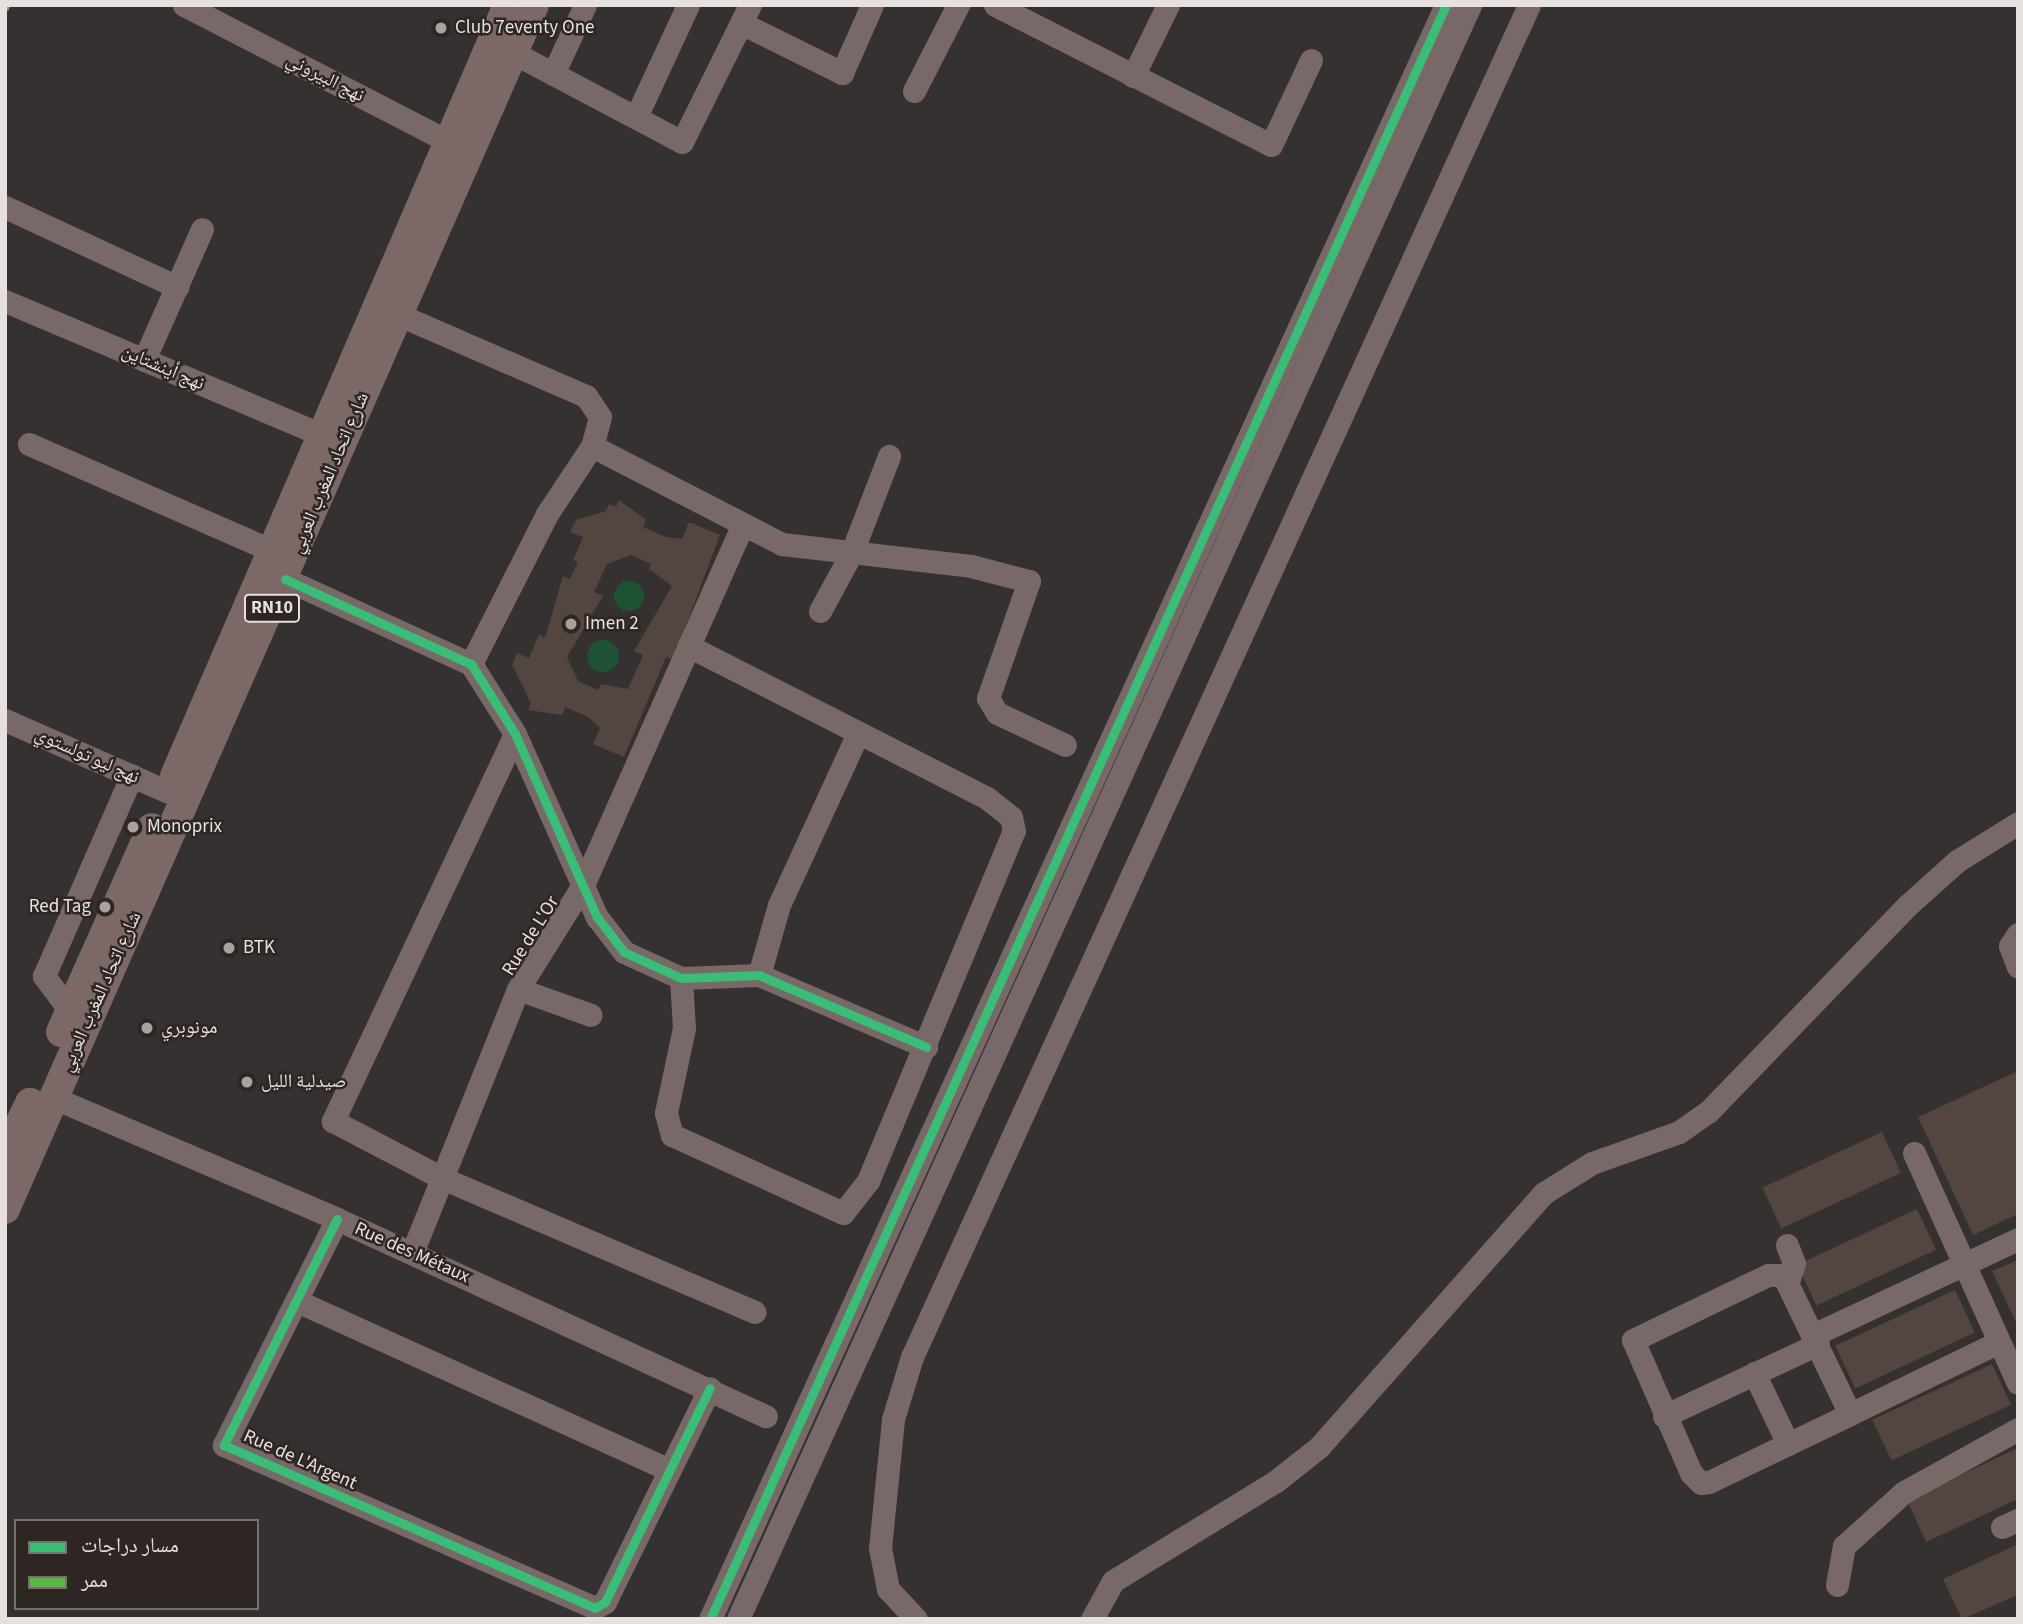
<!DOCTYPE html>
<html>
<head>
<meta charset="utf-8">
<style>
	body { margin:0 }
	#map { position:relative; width:2023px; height:1624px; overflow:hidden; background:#353130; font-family:"Source Sans 3","Noto Naskh Arabic",sans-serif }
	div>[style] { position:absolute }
	.green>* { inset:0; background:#1e5235 }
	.round { border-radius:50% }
	.building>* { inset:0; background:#53453f; transform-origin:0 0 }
	.minor>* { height:23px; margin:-11.5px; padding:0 11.5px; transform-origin:11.5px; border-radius:11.5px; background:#796868 }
	.major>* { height:30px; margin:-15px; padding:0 15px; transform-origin:15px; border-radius:15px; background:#7b6867 }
	.quiet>* { height:7px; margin-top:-3.5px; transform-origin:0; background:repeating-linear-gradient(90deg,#58b947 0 14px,transparent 0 21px) }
	.cycleway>* { height:9px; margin:-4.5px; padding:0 4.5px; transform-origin:4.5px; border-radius:4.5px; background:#3abd76 }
	.dots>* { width:19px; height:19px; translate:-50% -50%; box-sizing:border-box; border:4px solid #2e2623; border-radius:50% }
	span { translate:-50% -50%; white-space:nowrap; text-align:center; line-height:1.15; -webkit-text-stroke:5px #2e2623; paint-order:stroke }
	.shield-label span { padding:2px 5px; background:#2e2623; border:2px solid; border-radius:5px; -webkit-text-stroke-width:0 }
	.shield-label { font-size:18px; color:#e6e1df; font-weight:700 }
	.poi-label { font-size:19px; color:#e6e1df }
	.left { translate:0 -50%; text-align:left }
	.right { translate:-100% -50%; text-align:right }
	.street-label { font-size:19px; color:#e6e1df }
	.frame { position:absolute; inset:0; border:7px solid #e6e1df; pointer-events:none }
	.legend { position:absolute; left:14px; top:1519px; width:245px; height:91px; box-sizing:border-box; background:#2e2623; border:2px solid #78716e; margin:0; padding:9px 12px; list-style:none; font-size:21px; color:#e6e1df }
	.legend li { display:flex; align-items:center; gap:14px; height:35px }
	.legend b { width:35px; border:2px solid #78716e }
</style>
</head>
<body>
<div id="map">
	<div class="green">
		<i class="round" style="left:614px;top:581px;width:30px;height:30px"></i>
		<i class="round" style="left:587px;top:640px;width:32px;height:32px"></i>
	</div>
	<div class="building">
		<i style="clip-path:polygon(evenodd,619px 500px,646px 520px,643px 527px,666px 537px,682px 539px,689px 522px,720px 535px,673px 660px,666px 657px,624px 757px,593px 744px,600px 728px,588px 717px,565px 707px,562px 715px,528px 710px,531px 703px,512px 665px,517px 653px,529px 658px,539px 635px,545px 638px,563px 576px,570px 579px,578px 562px,573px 560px,583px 537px,570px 532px,576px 520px,606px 511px,609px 504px,616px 507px,619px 500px,631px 555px,651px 564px,649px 569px,672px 586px,634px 651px,643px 655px,628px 689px,601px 684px,598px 690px,578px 681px,567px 657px,603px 596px,594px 592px,607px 564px,631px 555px)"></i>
		<i style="clip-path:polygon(2018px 1071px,2018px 1214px,1973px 1235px,1918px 1117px)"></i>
		<i style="left:1882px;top:1132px;width:45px;height:132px;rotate:65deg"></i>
		<i style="left:1917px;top:1209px;width:45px;height:132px;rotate:65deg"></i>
		<i style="clip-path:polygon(2018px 1260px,2018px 1327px,1992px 1271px)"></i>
		<i style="left:1955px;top:1290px;width:47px;height:132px;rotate:65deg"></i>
		<i style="left:1992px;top:1364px;width:45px;height:132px;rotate:65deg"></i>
		<i style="clip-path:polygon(2018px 1448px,2018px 1499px,1926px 1542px,1907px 1500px)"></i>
		<i style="clip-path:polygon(2018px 1544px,2018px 1595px,1962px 1619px,1943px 1579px)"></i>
	</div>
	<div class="minor">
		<i style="left:184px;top:5px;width:312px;rotate:27.3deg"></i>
		<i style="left:995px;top:5px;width:309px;rotate:26.9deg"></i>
		<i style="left:1271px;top:145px;width:94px;rotate:-64.8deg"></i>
		<i style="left:741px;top:23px;width:113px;rotate:26.3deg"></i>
		<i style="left:842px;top:73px;width:74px;rotate:-66.2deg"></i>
		<i style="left:512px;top:52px;width:192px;rotate:27.9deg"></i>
		<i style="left:682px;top:142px;width:153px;rotate:-63.6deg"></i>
		<i style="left:553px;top:74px;width:76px;rotate:-65.1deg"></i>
		<i style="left:1133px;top:76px;width:79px;rotate:-63.8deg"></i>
		<i style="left:914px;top:91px;width:97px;rotate:-62.9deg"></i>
		<i style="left:636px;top:117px;width:123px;rotate:-65.1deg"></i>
		<i style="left:5px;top:207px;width:190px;rotate:24.9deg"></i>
		<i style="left:5px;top:301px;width:342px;rotate:22.9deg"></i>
		<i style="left:397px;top:314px;width:206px;rotate:23.5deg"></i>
		<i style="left:586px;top:396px;width:25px;rotate:56deg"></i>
		<i style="left:600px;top:417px;width:30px;rotate:105deg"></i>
		<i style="left:592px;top:446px;width:82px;rotate:123.5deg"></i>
		<i style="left:547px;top:514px;width:168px;rotate:116.9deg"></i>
		<i style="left:144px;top:360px;width:143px;rotate:-66.1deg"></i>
		<i style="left:29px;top:444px;width:264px;rotate:23.7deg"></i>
		<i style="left:592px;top:446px;width:214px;rotate:27.3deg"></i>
		<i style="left:782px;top:544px;width:190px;rotate:6.6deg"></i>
		<i style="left:971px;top:566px;width:60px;rotate:14.5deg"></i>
		<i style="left:1029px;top:581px;width:124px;rotate:109.3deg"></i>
		<i style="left:988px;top:698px;width:17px;rotate:59deg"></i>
		<i style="left:997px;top:713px;width:75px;rotate:25.2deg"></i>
		<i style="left:285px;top:579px;width:205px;rotate:24.6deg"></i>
		<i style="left:471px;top:664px;width:83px;rotate:57.8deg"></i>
		<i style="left:515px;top:734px;width:201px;rotate:65.9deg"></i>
		<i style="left:597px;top:917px;width:44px;rotate:52.4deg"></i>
		<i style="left:624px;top:952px;width:63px;rotate:24.5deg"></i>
		<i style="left:681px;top:978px;width:78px;rotate:-2.2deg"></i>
		<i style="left:759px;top:975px;width:182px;rotate:23.3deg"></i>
		<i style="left:820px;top:611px;width:67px;rotate:-61.5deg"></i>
		<i style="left:852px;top:552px;width:103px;rotate:-68.9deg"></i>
		<i style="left:5px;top:720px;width:178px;rotate:23.8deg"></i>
		<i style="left:515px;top:734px;width:428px;rotate:115.2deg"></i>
		<i style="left:333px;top:1121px;width:123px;rotate:27.6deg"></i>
		<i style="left:442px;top:1178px;width:340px;rotate:23.2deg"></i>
		<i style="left:2018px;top:934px;width:14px;rotate:124deg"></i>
		<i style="left:2010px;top:946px;width:22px;rotate:69deg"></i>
		<i style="left:759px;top:975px;width:73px;rotate:-74.1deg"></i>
		<i style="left:779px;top:905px;width:189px;rotate:-65.3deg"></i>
		<i style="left:681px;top:978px;width:50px;rotate:86.6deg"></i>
		<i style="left:684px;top:1028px;width:87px;rotate:102deg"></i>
		<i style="left:666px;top:1113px;width:23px;rotate:75deg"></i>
		<i style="left:672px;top:1135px;width:188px;rotate:24.5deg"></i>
		<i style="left:843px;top:1213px;width:41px;rotate:-52deg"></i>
		<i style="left:868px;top:1181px;width:379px;rotate:-67.4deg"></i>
		<i style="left:1014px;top:831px;width:14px;rotate:-102deg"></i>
		<i style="left:1011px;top:817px;width:31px;rotate:-142deg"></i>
		<i style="left:987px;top:798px;width:335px;rotate:-153deg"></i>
		<i style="left:518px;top:989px;width:77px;rotate:19.6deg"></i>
		<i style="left:70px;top:1011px;width:44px;rotate:-126.6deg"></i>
		<i style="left:44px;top:976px;width:219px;rotate:-66.4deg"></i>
		<i style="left:54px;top:1098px;width:308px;rotate:23.1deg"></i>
		<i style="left:337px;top:1219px;width:472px;rotate:24.7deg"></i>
		<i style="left:1914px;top:1153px;width:252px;rotate:65.7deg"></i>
		<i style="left:337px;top:1219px;width:253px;rotate:116.6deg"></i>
		<i style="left:224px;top:1445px;width:405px;rotate:23.7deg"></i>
		<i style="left:595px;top:1608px;width:12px;rotate:-31deg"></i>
		<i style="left:605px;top:1602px;width:238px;rotate:-63.9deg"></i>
		<i style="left:1787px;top:1245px;width:19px;rotate:69deg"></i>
		<i style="left:1794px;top:1263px;width:19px;rotate:108deg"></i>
		<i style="left:412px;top:1253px;width:284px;rotate:-68.1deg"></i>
		<i style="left:518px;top:989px;width:123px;rotate:-58deg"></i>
		<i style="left:583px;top:885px;width:392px;rotate:-66.1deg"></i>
		<i style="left:297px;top:1301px;width:409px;rotate:24.4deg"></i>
		<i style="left:1813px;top:1335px;width:226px;rotate:-25.1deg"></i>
		<i style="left:1754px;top:1373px;width:79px;rotate:64.4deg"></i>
		<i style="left:1850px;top:1414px;width:154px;rotate:-115.7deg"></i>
		<i style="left:1783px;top:1275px;width:15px;rotate:180deg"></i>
		<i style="left:1768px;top:1275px;width:150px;rotate:154.3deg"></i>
		<i style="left:1633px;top:1340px;width:145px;rotate:66.4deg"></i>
		<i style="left:1691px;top:1473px;width:14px;rotate:45deg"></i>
		<i style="left:1701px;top:1483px;width:8px;rotate:-7deg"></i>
		<i style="left:1709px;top:1482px;width:157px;rotate:-25.7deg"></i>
		<i style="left:1850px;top:1414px;width:165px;rotate:-25.8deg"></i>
		<i style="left:1664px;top:1416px;width:170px;rotate:-25.1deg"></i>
		<i style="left:2002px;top:1527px;width:17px;rotate:-24deg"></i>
		<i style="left:1837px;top:1585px;width:40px;rotate:-80deg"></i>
		<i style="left:1844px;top:1546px;width:81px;rotate:-42deg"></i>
		<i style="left:1904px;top:1492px;width:130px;rotate:-28.9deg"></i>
		<i style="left:710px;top:1619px;width:1774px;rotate:-65.49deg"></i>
		<i style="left:738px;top:1619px;width:1772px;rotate:-65.6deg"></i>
		<i style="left:916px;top:1619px;width:41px;rotate:-133deg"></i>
		<i style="left:888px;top:1589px;width:42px;rotate:-101deg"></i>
		<i style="left:880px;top:1548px;width:130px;rotate:-84.2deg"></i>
		<i style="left:893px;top:1419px;width:65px;rotate:-73deg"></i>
		<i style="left:912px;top:1357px;width:1486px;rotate:-65.47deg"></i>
		<i style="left:1092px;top:1619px;width:43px;rotate:-61.1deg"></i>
		<i style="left:1113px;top:1581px;width:191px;rotate:-31.5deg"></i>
		<i style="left:1276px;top:1481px;width:55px;rotate:-38.3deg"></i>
		<i style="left:1319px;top:1447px;width:339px;rotate:-48.5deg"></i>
		<i style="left:1544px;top:1193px;width:57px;rotate:-32deg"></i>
		<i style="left:1592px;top:1163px;width:92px;rotate:-19.6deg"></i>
		<i style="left:1679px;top:1132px;width:35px;rotate:-35deg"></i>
		<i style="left:1708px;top:1112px;width:288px;rotate:-46deg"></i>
		<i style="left:1908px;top:905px;width:66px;rotate:-41.9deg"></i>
		<i style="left:1957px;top:861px;width:72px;rotate:-31.9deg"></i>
	</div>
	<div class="major">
		<i style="left:175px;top:776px;width:840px;rotate:-66.64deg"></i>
		<i style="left:61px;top:1032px;width:223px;rotate:-66deg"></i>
		<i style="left:5px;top:1155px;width:58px;rotate:-64.3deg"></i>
		<i style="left:5px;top:1209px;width:1315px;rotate:-66.28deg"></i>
	</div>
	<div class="quiet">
		<i style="left:5px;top:9px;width:4px;rotate:-63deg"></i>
	</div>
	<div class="cycleway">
		<i style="left:285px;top:579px;width:205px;rotate:24.6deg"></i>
		<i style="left:471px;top:664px;width:83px;rotate:57.8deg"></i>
		<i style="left:515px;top:734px;width:201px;rotate:65.9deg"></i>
		<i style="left:597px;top:917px;width:44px;rotate:52.4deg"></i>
		<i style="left:624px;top:952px;width:63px;rotate:24.5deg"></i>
		<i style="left:681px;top:978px;width:78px;rotate:-2.2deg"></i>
		<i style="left:759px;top:975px;width:182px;rotate:23.3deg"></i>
		<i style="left:337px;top:1219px;width:253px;rotate:116.6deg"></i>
		<i style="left:224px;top:1445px;width:405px;rotate:23.7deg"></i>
		<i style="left:595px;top:1608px;width:12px;rotate:-31deg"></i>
		<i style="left:605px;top:1602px;width:238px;rotate:-63.9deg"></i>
		<i style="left:710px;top:1619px;width:1774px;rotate:-65.49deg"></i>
	</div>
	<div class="dots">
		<i style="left:441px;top:28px;background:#a8a3a2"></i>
		<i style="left:571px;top:624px;background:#a8a3a2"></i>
		<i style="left:133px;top:827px;background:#a8a3a2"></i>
		<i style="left:105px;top:907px;background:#a8a3a2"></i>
		<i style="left:229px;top:948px;background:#a8a3a2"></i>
		<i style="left:147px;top:1028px;background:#a8a3a2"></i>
		<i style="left:247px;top:1082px;background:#a8a3a2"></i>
	</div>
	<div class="shield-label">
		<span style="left:272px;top:608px">RN10</span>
	</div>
	<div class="poi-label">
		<span class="left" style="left:455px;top:28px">Club 7eventy One</span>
		<span class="left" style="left:585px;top:624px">Imen 2</span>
		<span class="left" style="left:147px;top:827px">Monoprix</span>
		<span class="right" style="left:91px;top:907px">Red Tag</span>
		<span class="left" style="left:243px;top:948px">BTK</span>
		<span class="left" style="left:161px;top:1028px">مونوبري</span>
		<span class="left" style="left:261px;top:1082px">صيدلية الليل</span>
	</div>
	<div class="street-label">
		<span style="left:325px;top:78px;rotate:27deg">نهج البيروني</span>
		<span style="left:163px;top:368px;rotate:23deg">نهج أينشتاين</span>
		<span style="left:330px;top:473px;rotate:-67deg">شارع اتحاد المغرب العربي</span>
		<span style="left:87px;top:756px;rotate:24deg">نهج ليو تولستوي</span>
		<span style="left:531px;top:936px;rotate:-58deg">Rue de L'Or</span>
		<span style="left:101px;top:992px;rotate:-66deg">شارع اتحاد المغرب العربي</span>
		<span style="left:412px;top:1253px;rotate:24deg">Rue des Métaux</span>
		<span style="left:300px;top:1460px;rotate:24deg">Rue de L'Argent</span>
	</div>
	<div class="frame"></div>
	<ul class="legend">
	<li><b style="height:9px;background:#3abd76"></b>مسار دراجات</li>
	<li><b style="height:9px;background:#58b947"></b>ممر</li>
	</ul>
</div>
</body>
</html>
